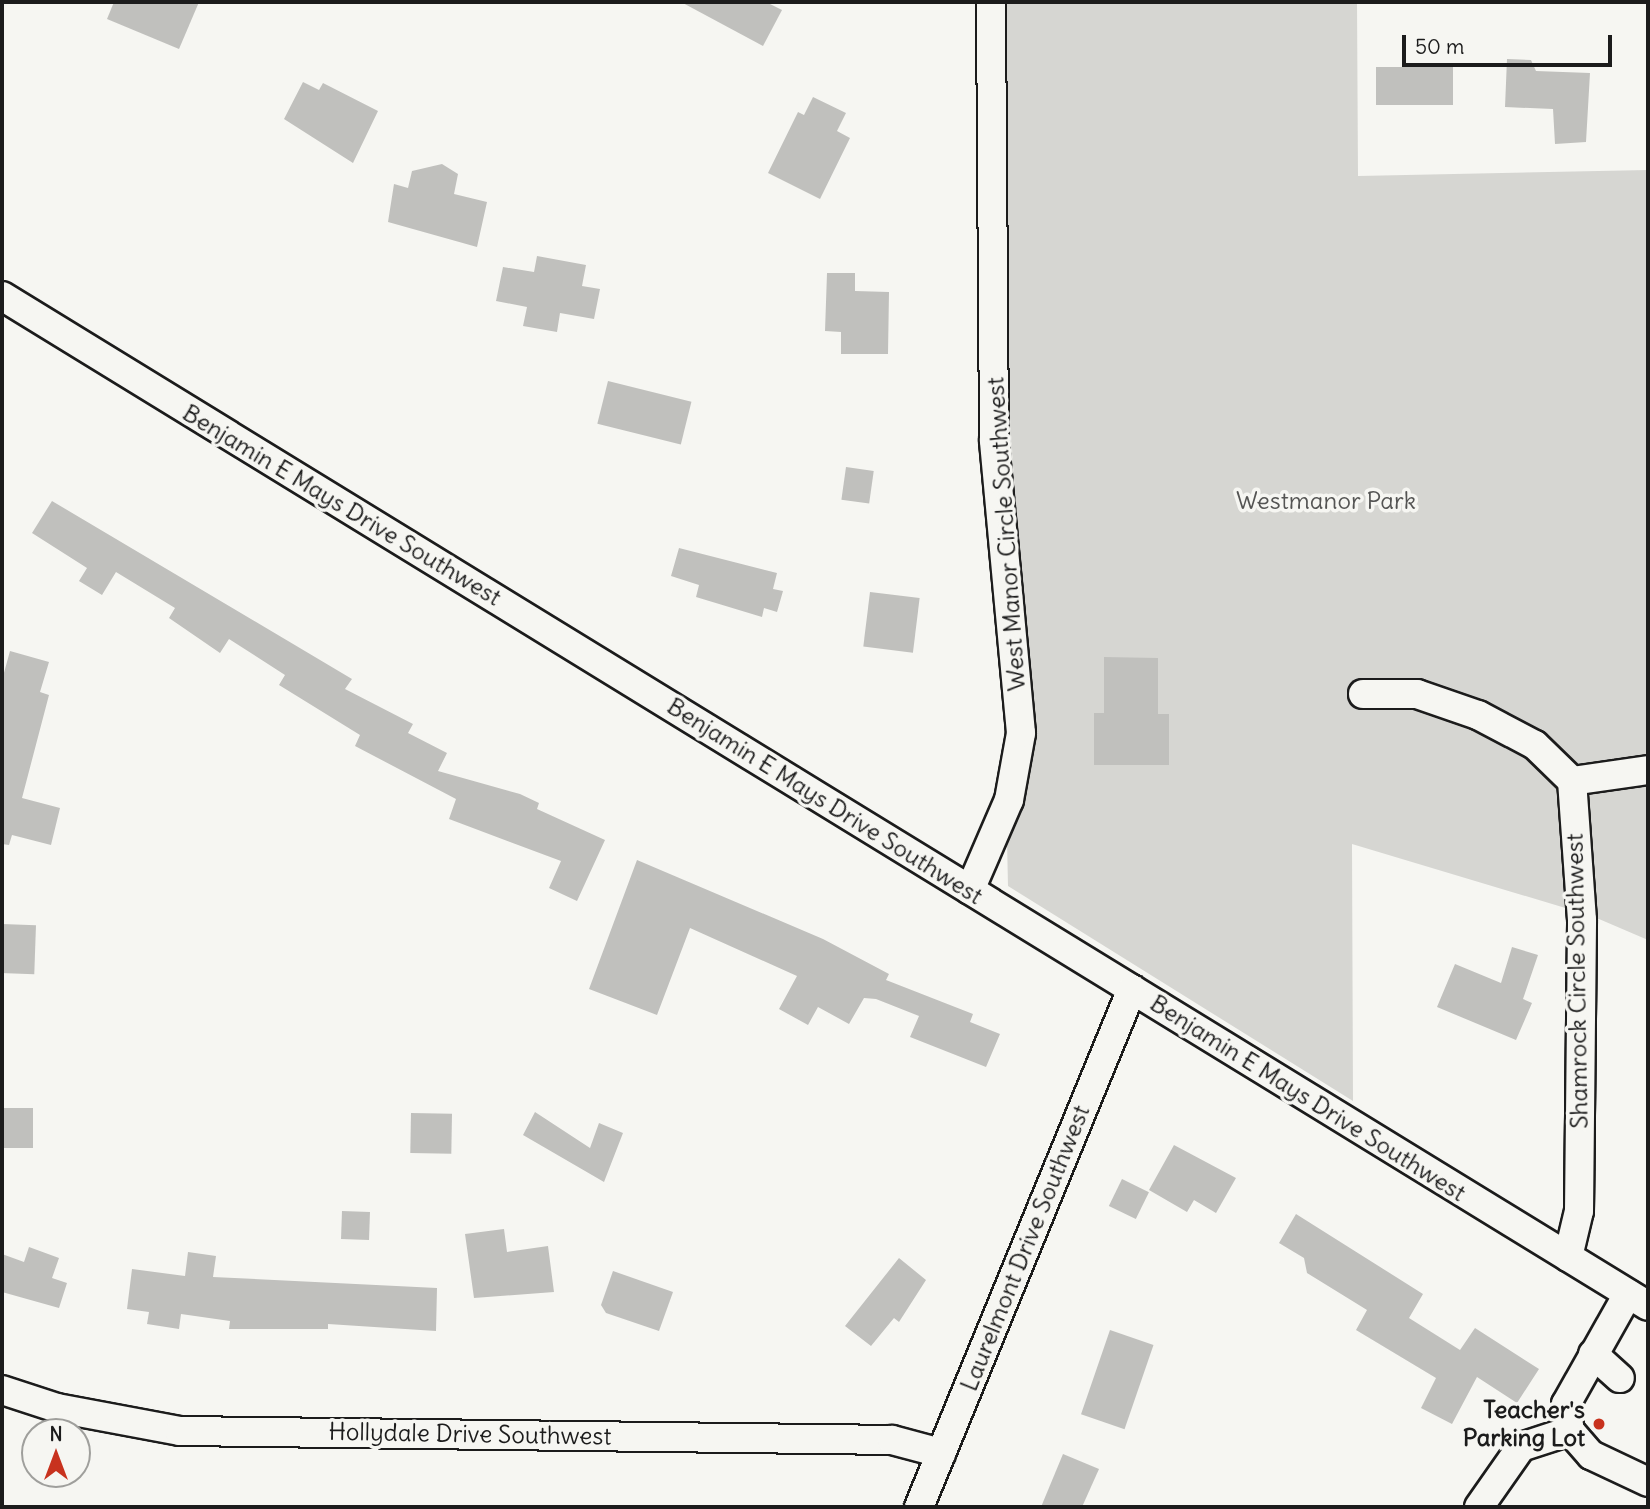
<!DOCTYPE html>
<html>
<head>
<meta charset="utf-8">
<style>
	body { margin:0 }
	#map { position:relative; width:1650px; height:1509px; overflow:hidden; background:#f6f6f2; font-family:Delius,sans-serif }
	div>[style] { position:absolute }
	.green>* { inset:0; background:#d6d6d2 }
	.building>* { inset:0; background:#c0c0bd; transform-origin:0 0 }
	.roads { filter:drop-shadow(2px 0 #1c1c1c) drop-shadow(-2px 0 #1c1c1c) drop-shadow(0 2px #1c1c1c) drop-shadow(0 -2px #1c1c1c) }
	.minor>* { height:28px; margin:-14px; padding:0 14px; transform-origin:14px; border-radius:14px; background:#f6f6f2 }
	.dots>* { width:19px; height:19px; translate:-50% -50%; box-sizing:border-box; border:4px solid #f6f6f2; border-radius:50% }
	span { translate:-50% -50%; white-space:nowrap; text-align:center; line-height:1.15; -webkit-text-stroke:7px #f6f6f2; paint-order:stroke }
	.park-label { font-size:24px; color:#545453 }
	.street-label { font-size:24px; color:#1c1c1c }
	.poi-label { font-size:24px; color:#1c1c1c; font-weight:700 }
	.right { translate:-100% -50%; text-align:right }
	.frame { position:absolute; inset:0; border:4px solid #1c1c1c; pointer-events:none }
	.north { position:absolute; left:21px; top:1418px; width:70px; height:70px; box-sizing:border-box; background:#f6f6f2; border:2px solid #9f9f9c; border-radius:50%; rotate:0deg; font-size:19px; font-weight:700; line-height:28px; text-align:center; color:#1c1c1c }
	.north::after { content:''; display:block; margin:auto; width:24px; height:32px; background:#c8321e; clip-path:polygon(50% 0,100% 100%,50% 72%,0 100%) }
	.scale { position:absolute; left:1402px; top:35px; width:210px; height:32px; box-sizing:border-box; border:4px solid #1c1c1c; border-top:0; padding-left:9px; font-size:21px; line-height:24px; white-space:nowrap; color:#1c1c1c; -webkit-text-stroke:5px #f6f6f2; paint-order:stroke }
</style>
</head>
<body>
<div id="map">
	<div class="green">
		<i style="clip-path:polygon(989px 2px,1357px 2px,1358px 176px,1648px 170px,1648px 940px,1592px 916px,1352px 844px,1353px 1101px,1008px 886px)"></i>
	</div>
	<div class="building">
		<i style="clip-path:polygon(114px 2px,199px 2px,179px 49px,107px 19px)"></i>
		<i style="clip-path:polygon(681px 2px,766px 2px,782px 10px,763px 46px)"></i>
		<i style="clip-path:polygon(1507px 59px,1531px 60px,1536px 71px,1590px 73px,1586px 142px,1555px 144px,1553px 109px,1505px 107px)"></i>
		<i style="left:1376px;top:67px;width:77px;height:38px"></i>
		<i style="clip-path:polygon(303px 82px,319px 90px,323px 83px,378px 111px,353px 163px,284px 119px)"></i>
		<i style="clip-path:polygon(813px 97px,846px 113px,837px 131px,850px 138px,820px 199px,768px 173px,798px 112px,804px 115px)"></i>
		<i style="clip-path:polygon(442px 164px,458px 174px,454px 194px,487px 202px,477px 247px,388px 222px,394px 184px,408px 188px,412px 171px)"></i>
		<i style="clip-path:polygon(537px 256px,586px 265px,582px 286px,600px 289px,594px 319px,560px 313px,557px 332px,523px 326px,527px 307px,496px 301px,503px 267px,534px 272px)"></i>
		<i style="clip-path:polygon(827px 273px,855px 273px,855px 291px,889px 292px,888px 354px,841px 354px,841px 332px,825px 331px)"></i>
		<i style="left:608px;top:381px;width:86px;height:44px;rotate:14deg"></i>
		<i style="left:846px;top:467px;width:28px;height:33px;rotate:8deg"></i>
		<i style="clip-path:polygon(52px 501px,352px 679px,345px 689px,413px 724px,408px 733px,447px 753px,438px 771px,520px 794px,539px 803px,537px 809px,605px 840px,577px 901px,549px 888px,561px 861px,449px 819px,456px 799px,355px 746px,360px 735px,279px 685px,285px 675px,229px 639px,220px 653px,169px 618px,175px 608px,116px 572px,102px 595px,79px 581px,87px 568px,32px 533px)"></i>
		<i style="clip-path:polygon(679px 548px,777px 573px,773px 589px,783px 591px,777px 612px,764px 608px,762px 617px,696px 597px,699px 585px,671px 576px)"></i>
		<i style="left:870px;top:592px;width:50px;height:55px;rotate:7deg"></i>
		<i style="clip-path:polygon(10px 651px,49px 662px,40px 692px,49px 695px,22px 798px,60px 808px,51px 845px,12px 835px,9px 845px,2px 844px,2px 680px)"></i>
		<i style="clip-path:polygon(1104px 657px,1158px 658px,1158px 714px,1169px 714px,1169px 765px,1094px 765px,1094px 713px,1104px 713px)"></i>
		<i style="clip-path:polygon(637px 860px,823px 939px,889px 974px,886px 980px,973px 1014px,970px 1022px,1000px 1034px,986px 1067px,910px 1037px,919px 1016px,876px 999px,864px 998px,849px 1024px,818px 1007px,808px 1025px,779px 1009px,797px 976px,690px 928px,657px 1015px,589px 989px)"></i>
		<i style="left:2px;top:924px;width:34px;height:49px;rotate:2deg"></i>
		<i style="clip-path:polygon(1512px 947px,1538px 955px,1523px 999px,1532px 1003px,1516px 1040px,1437px 1007px,1455px 964px,1501px 983px)"></i>
		<i style="left:2px;top:1108px;width:31px;height:40px"></i>
		<i style="clip-path:polygon(535px 1112px,590px 1148px,599px 1123px,623px 1133px,604px 1182px,523px 1135px)"></i>
		<i style="left:411px;top:1113px;width:41px;height:40px;rotate:1deg"></i>
		<i style="clip-path:polygon(1174px 1145px,1236px 1178px,1216px 1213px,1194px 1200px,1187px 1212px,1149px 1190px)"></i>
		<i style="left:1122px;top:1179px;width:30px;height:30px;rotate:26deg"></i>
		<i style="left:342px;top:1211px;width:28px;height:28px;rotate:2deg"></i>
		<i style="clip-path:polygon(1296px 1214px,1423px 1294px,1409px 1318px,1460px 1350px,1475px 1328px,1539px 1369px,1517px 1403px,1477px 1377px,1452px 1424px,1421px 1408px,1436px 1378px,1356px 1330px,1367px 1310px,1307px 1273px,1304px 1258px,1279px 1243px)"></i>
		<i style="clip-path:polygon(504px 1229px,507px 1252px,548px 1246px,554px 1292px,474px 1298px,465px 1234px)"></i>
		<i style="clip-path:polygon(29px 1247px,59px 1258px,52px 1278px,67px 1283px,59px 1308px,2px 1292px,2px 1254px,24px 1262px)"></i>
		<i style="clip-path:polygon(188px 1252px,216px 1256px,213px 1277px,437px 1288px,436px 1331px,328px 1324px,328px 1329px,229px 1329px,230px 1321px,181px 1314px,179px 1329px,147px 1324px,149px 1312px,127px 1309px,132px 1269px,185px 1276px)"></i>
		<i style="clip-path:polygon(899px 1258px,926px 1280px,899px 1322px,894px 1318px,871px 1346px,845px 1326px)"></i>
		<i style="clip-path:polygon(613px 1271px,673px 1292px,659px 1331px,606px 1313px,601px 1305px)"></i>
		<i style="left:1110px;top:1330px;width:46px;height:89px;rotate:19deg"></i>
		<i style="clip-path:polygon(1063px 1454px,1099px 1469px,1082px 1507px,1041px 1507px)"></i>
	</div>
	<div class="roads">
		<div class="minor">
			<i style="left:2px;top:296px;width:1931px;rotate:31.53deg"></i>
			<i style="left:1363px;top:694px;width:54px"></i>
			<i style="left:1417px;top:694px;width:65px;rotate:19deg"></i>
			<i style="left:1478px;top:715px;width:64px;rotate:27.8deg"></i>
			<i style="left:1535px;top:745px;width:52px;rotate:44.2deg"></i>
			<i style="left:970px;top:890px;width:98px;rotate:-66.6deg"></i>
			<i style="left:1009px;top:800px;width:68px;rotate:-79.8deg"></i>
			<i style="left:1021px;top:733px;width:294px;rotate:-95.3deg"></i>
			<i style="left:994px;top:440px;width:438px;rotate:-90.4deg"></i>
			<i style="left:1568px;top:1257px;width:47px;rotate:-76.6deg"></i>
			<i style="left:1579px;top:1211px;width:291px;rotate:-89.4deg"></i>
			<i style="left:1582px;top:920px;width:139px;rotate:-94.1deg"></i>
			<i style="left:1572px;top:781px;width:77px;rotate:-8.2deg"></i>
			<i style="left:1628px;top:1294px;width:126px;rotate:119.4deg"></i>
			<i style="left:1566px;top:1404px;width:27px;rotate:82deg"></i>
			<i style="left:1570px;top:1431px;width:32px;rotate:49deg"></i>
			<i style="left:1591px;top:1455px;width:63px;rotate:25.3deg"></i>
			<i style="left:1593px;top:1354px;width:36px;rotate:42deg"></i>
			<i style="left:2px;top:1390px;width:58px;rotate:18.1deg"></i>
			<i style="left:57px;top:1408px;width:125px;rotate:10.6deg"></i>
			<i style="left:180px;top:1431px;width:712px;rotate:0.72deg"></i>
			<i style="left:892px;top:1440px;width:51px;rotate:14.9deg"></i>
			<i style="left:919px;top:1507px;width:560px;rotate:-67.65deg"></i>
			<i style="left:1479px;top:1507px;width:73px;rotate:-55deg"></i>
			<i style="left:1521px;top:1447px;width:52px;rotate:-18.1deg"></i>
		</div>
	</div>
	<div class="dots">
		<i style="left:1599px;top:1424px;background:#c8321e"></i>
	</div>
	<div class="park-label">
		<span style="left:1326px;top:501px">Westmanor Park</span>
	</div>
	<div class="street-label">
		<span style="left:342px;top:505px;rotate:31deg">Benjamin E Mays Drive Southwest</span>
		<span style="left:1006px;top:534px;rotate:-94deg">West Manor Circle Southwest</span>
		<span style="left:825px;top:801px;rotate:32deg">Benjamin E Mays Drive Southwest</span>
		<span style="left:1577px;top:981px;rotate:-91deg">Shamrock Circle Southwest</span>
		<span style="left:1308px;top:1098px;rotate:32deg">Benjamin E Mays Drive Southwest</span>
		<span style="left:1025px;top:1248px;rotate:-68deg">Laurelmont Drive Southwest</span>
		<span style="left:470px;top:1434px;rotate:1deg">Hollydale Drive Southwest</span>
	</div>
	<div class="poi-label">
		<span class="right" style="left:1585px;top:1424px">Teacher's<br>Parking Lot</span>
	</div>
	<div class="frame"></div>
	<div class="north">N</div>
	<div class="scale">50 m</div>
</div>
</body>
</html>
